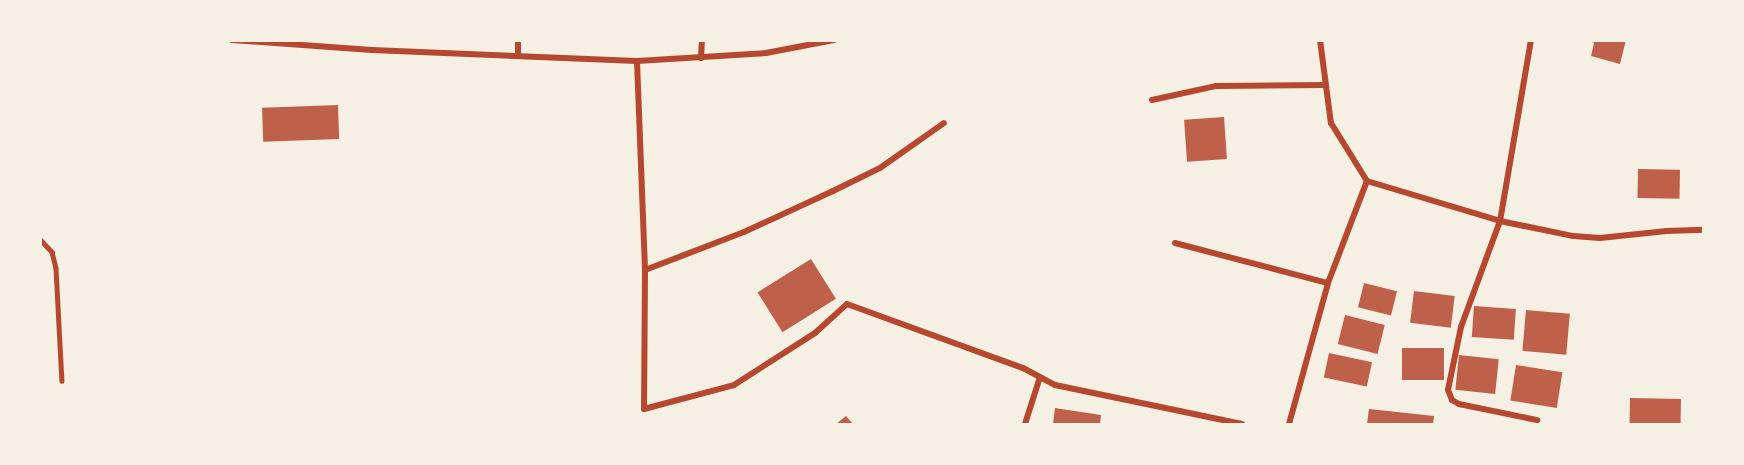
<!DOCTYPE html>
<html>
<head>
<meta charset="utf-8">
<style>
	body { margin:0 }
	#map { position:relative; width:1744px; height:465px; overflow:hidden; background:#f6efe4; font-family:Cabin,sans-serif }
	div>[style] { position:absolute }
	.building>* { inset:0; background:#bf614a; transform-origin:0 0 }
	.service>* { height:4.5px; margin:-2.25px; padding:0 2.25px; transform-origin:2.25px; border-radius:2.25px; background:#b5482f }
	.minor>* { height:6px; margin:-3px; padding:0 3px; transform-origin:3px; border-radius:3px; background:#b5482f }
	span { translate:-50% -50%; white-space:nowrap; text-align:center; line-height:1.15; -webkit-text-stroke:4.5px #f6efe4; paint-order:stroke }
	.frame { position:absolute; inset:0; border:42px solid #f6efe4; pointer-events:none }
</style>
</head>
<body>
<div id="map">
	<div class="building">
		<i style="clip-path:polygon(1588px 40px,1626px 40px,1620px 64px,1591px 56px,1594px 43px)"></i>
		<i style="left:338px;top:105px;width:34px;height:76px;rotate:88deg"></i>
		<i style="left:1224px;top:117px;width:42px;height:40px;rotate:86deg"></i>
		<i style="left:1638px;top:169px;width:42px;height:29px;rotate:1deg"></i>
		<i style="left:811px;top:259px;width:47px;height:63px;rotate:58deg"></i>
		<i style="left:1364px;top:283px;width:34px;height:25px;rotate:14deg"></i>
		<i style="left:1414px;top:291px;width:41px;height:32px;rotate:7deg"></i>
		<i style="left:1474px;top:306px;width:42px;height:31px;rotate:4deg"></i>
		<i style="left:1526px;top:310px;width:44px;height:41px;rotate:5deg"></i>
		<i style="left:1345px;top:315px;width:41px;height:30px;rotate:14deg"></i>
		<i style="left:1402px;top:348px;width:42px;height:32px"></i>
		<i style="left:1329px;top:353px;width:44px;height:25px;rotate:12deg"></i>
		<i style="left:1459px;top:355px;width:40px;height:35px;rotate:6deg"></i>
		<i style="left:1516px;top:365px;width:47px;height:36px;rotate:9deg"></i>
		<i style="left:1630px;top:398px;width:51px;height:26px;rotate:1deg"></i>
		<i style="clip-path:polygon(1055px 408px,1101px 415px,1100px 424px,1053px 424px)"></i>
		<i style="clip-path:polygon(1369px 409px,1434px 416px,1433px 424px,1367px 424px)"></i>
		<i style="clip-path:polygon(846px 416px,853px 424px,836px 424px)"></i>
	</div>
	<div class="service">
		<i style="left:40px;top:239px;width:18px;rotate:47deg"></i>
		<i style="left:52px;top:252px;width:16px;rotate:76deg"></i>
		<i style="left:56px;top:268px;width:113px;rotate:87deg"></i>
	</div>
	<div class="minor">
		<i style="left:232px;top:40px;width:140px;rotate:4.1deg"></i>
		<i style="left:372px;top:50px;width:265px;rotate:2.4deg"></i>
		<i style="left:637px;top:61px;width:129px;rotate:-3.5deg"></i>
		<i style="left:766px;top:53px;width:69px;rotate:-10.8deg"></i>
		<i style="left:1320px;top:40px;width:84px;rotate:82.5deg"></i>
		<i style="left:1331px;top:123px;width:68px;rotate:58.2deg"></i>
		<i style="left:1531px;top:40px;width:184px;rotate:99.7deg"></i>
		<i style="left:1500px;top:221px;width:113px;rotate:110.2deg"></i>
		<i style="left:1461px;top:327px;width:64px;rotate:101.7deg"></i>
		<i style="left:1448px;top:390px;width:11px;rotate:68deg"></i>
		<i style="left:1452px;top:400px;width:8px;rotate:30deg"></i>
		<i style="left:1459px;top:404px;width:80px;rotate:11.6deg"></i>
		<i style="left:518px;top:54px;width:14px;rotate:-90deg"></i>
		<i style="left:701px;top:58px;width:18px;rotate:-87deg"></i>
		<i style="left:637px;top:61px;width:209px;rotate:87.8deg"></i>
		<i style="left:645px;top:270px;width:139px;rotate:90.4deg"></i>
		<i style="left:644px;top:409px;width:93px;rotate:-14.9deg"></i>
		<i style="left:734px;top:385px;width:96px;rotate:-32.7deg"></i>
		<i style="left:815px;top:333px;width:43px;rotate:-42.2deg"></i>
		<i style="left:847px;top:304px;width:187px;rotate:20deg"></i>
		<i style="left:1023px;top:368px;width:36px;rotate:28deg"></i>
		<i style="left:1055px;top:385px;width:191px;rotate:11.8deg"></i>
		<i style="left:1152px;top:100px;width:66px;rotate:-12.3deg"></i>
		<i style="left:1216px;top:86px;width:108px;rotate:-0.5deg"></i>
		<i style="left:1175px;top:243px;width:158px;rotate:14.7deg"></i>
		<i style="left:645px;top:270px;width:106px;rotate:-21deg"></i>
		<i style="left:744px;top:232px;width:98px;rotate:-24.7deg"></i>
		<i style="left:833px;top:191px;width:52px;rotate:-26.1deg"></i>
		<i style="left:880px;top:168px;width:78px;rotate:-35.1deg"></i>
		<i style="left:1025px;top:424px;width:49px;rotate:-72.3deg"></i>
		<i style="left:1289px;top:424px;width:146px;rotate:-74.5deg"></i>
		<i style="left:1328px;top:283px;width:109px;rotate:-69.1deg"></i>
		<i style="left:1367px;top:181px;width:139px;rotate:16.7deg"></i>
		<i style="left:1500px;top:221px;width:75px;rotate:11.6deg"></i>
		<i style="left:1573px;top:236px;width:27px;rotate:4deg"></i>
		<i style="left:1600px;top:238px;width:67px;rotate:-6deg"></i>
		<i style="left:1667px;top:231px;width:37px;rotate:-2deg"></i>
	</div>
	<div class="frame"></div>
</div>
</body>
</html>
